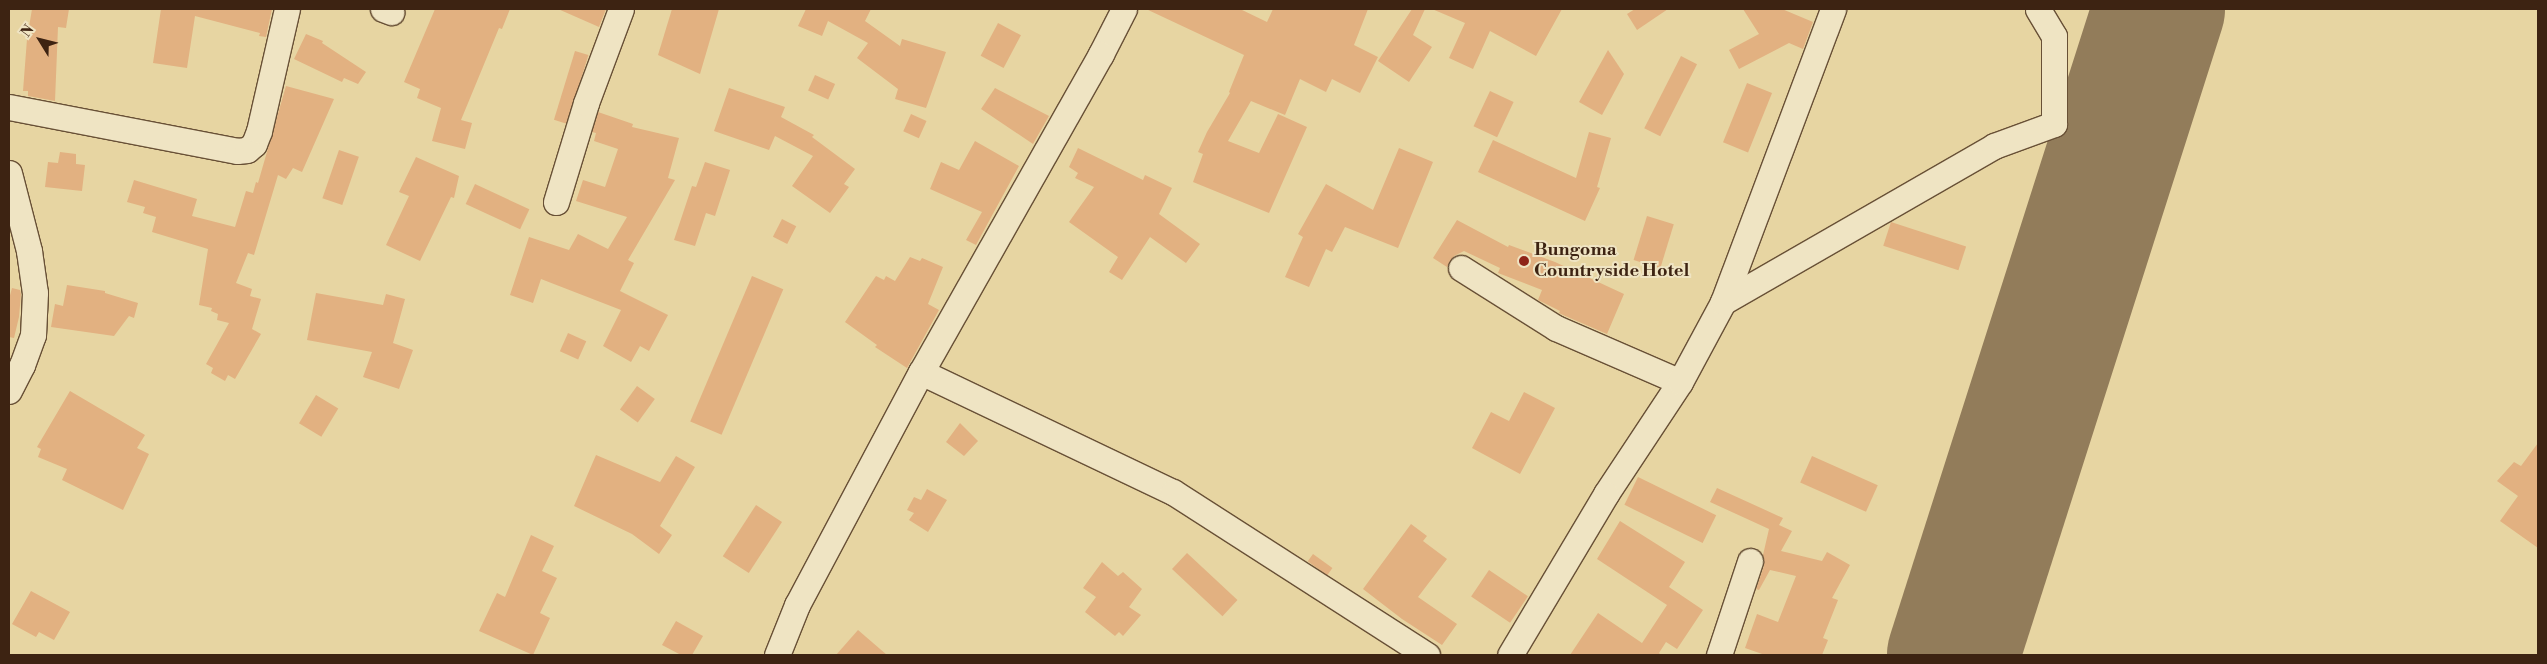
<!DOCTYPE html>
<html>
<head>
<meta charset="utf-8">
<style>
	body { margin:0 }
	#map { position:relative; width:2547px; height:664px; overflow:hidden; background:#e7d5a2; font-family:"Libre Bodoni",serif }
	div>[style] { position:absolute }
	.runway>* { height:132px; margin:-66px; padding:0 66px; transform-origin:66px; border-radius:66px; background:#927c5a }
	.building>* { inset:0; background:#e2b181; transform-origin:0 0 }
	.roads { filter:drop-shadow(1px 0 #685036) drop-shadow(-1px 0 #685036) drop-shadow(0 1px #685036) drop-shadow(0 -1px #685036) }
	.minor>* { height:25px; margin:-12.5px; padding:0 12.5px; transform-origin:12.5px; border-radius:12.5px; background:#efe4c3 }
	.dots>* { width:14px; height:14px; translate:-50% -50%; box-sizing:border-box; border:2px solid #efe4c3; border-radius:50% }
	span { translate:-50% -50%; white-space:nowrap; text-align:center; line-height:1.15; -webkit-text-stroke:4px #efe4c3; paint-order:stroke }
	.poi-label { font-size:18px; color:#3d2312; font-weight:700 }
	.left { translate:0 -50%; text-align:left }
	.frame { position:absolute; inset:0; border:10px solid #3d2312; pointer-events:none }
	.north { position:absolute; left:15px; top:15px; width:50px; height:50px; -webkit-text-stroke:4px #efe4c3; paint-order:stroke; rotate:306deg; font-size:14px; font-weight:700; line-height:20px; text-align:center; color:#3d2312 }
	.north::after { content:''; display:block; margin:auto; width:18px; height:22px; background:#3d2312; clip-path:polygon(50% 0,100% 100%,50% 72%,0 100%) }
</style>
</head>
<body>
<div id="map">
	<div class="runway">
		<i style="left:1953px;top:655px;width:678px;rotate:-72.31deg"></i>
	</div>
	<div class="building">
		<i style="clip-path:polygon(32px 9px,69px 9px,66px 28px,58px 27px,55px 101px,28px 96px,28px 91px,23px 91px,27px 39px)"></i>
		<i style="clip-path:polygon(161px 9px,272px 9px,266px 37px,259px 36px,260px 33px,195px 16px,187px 68px,153px 63px)"></i>
		<i style="clip-path:polygon(435px 9px,510px 9px,502px 29px,499px 28px,461px 120px,472px 123px,465px 149px,432px 141px,441px 108px,417px 98px,420px 89px,404px 82px)"></i>
		<i style="clip-path:polygon(558px 9px,606px 9px,599px 27px)"></i>
		<i style="clip-path:polygon(672px 9px,719px 9px,700px 74px,658px 55px)"></i>
		<i style="clip-path:polygon(806px 9px,871px 9px,865px 21px,900px 46px,902px 39px,946px 52px,926px 108px,895px 99px,898px 89px,857px 58px,868px 43px,828px 21px,822px 36px,798px 26px)"></i>
		<i style="clip-path:polygon(1146px 9px,1240px 9px,1267px 22px,1273px 9px,1368px 9px,1354px 45px,1378px 57px,1360px 93px,1332px 79px,1326px 92px,1300px 79px,1285px 115px,1251px 101px,1228px 141px,1259px 153px,1278px 114px,1307px 127px,1269px 213px,1193px 182px,1203px 154px,1198px 152px,1207px 132px,1230px 93px,1229px 92px,1244px 55px)"></i>
		<i style="clip-path:polygon(1412px 9px,1425px 9px,1413px 35px,1432px 47px,1409px 82px,1378px 61px)"></i>
		<i style="clip-path:polygon(1432px 9px,1562px 9px,1536px 56px,1490px 31px,1473px 69px,1449px 58px,1465px 23px)"></i>
		<i style="clip-path:polygon(1635px 9px,1668px 9px,1637px 30px,1627px 14px)"></i>
		<i style="clip-path:polygon(1743px 9px,1782px 9px,1813px 22px,1803px 49px,1789px 43px,1739px 69px,1729px 50px,1759px 34px)"></i>
		<i style="left:998px;top:23px;width:26px;height:37px;rotate:28deg"></i>
		<i style="clip-path:polygon(306px 34px,323px 41px,322px 43px,366px 72px,358px 84px,344px 78px,342px 82px,294px 59px)"></i>
		<i style="clip-path:polygon(1608px 50px,1624px 74px,1602px 115px,1579px 102px)"></i>
		<i style="left:575px;top:51px;width:14px;height:72px;rotate:17deg"></i>
		<i style="left:1681px;top:56px;width:18px;height:81px;rotate:27deg"></i>
		<i style="left:815px;top:75px;width:22px;height:17px;rotate:24deg"></i>
		<i style="left:1747px;top:83px;width:27px;height:64px;rotate:22deg"></i>
		<i style="clip-path:polygon(286px 86px,334px 99px,302px 172px,293px 168px,286px 179px,278px 175px,254px 255px,248px 253px,236px 283px,252px 289px,250px 296px,261px 299px,252px 329px,261px 334px,235px 379px,228px 375px,225px 381px,211px 373px,213px 368px,206px 364px,229px 323px,217px 320px,218px 314px,211px 311px,212px 308px,199px 305px,208px 249px,152px 232px,156px 217px,143px 213px,145px 207px,127px 202px,134px 180px,197px 199px,192px 216px,235px 227px,246px 191px,253px 193px,256px 182px,258px 183px)"></i>
		<i style="clip-path:polygon(729px 88px,785px 107px,781px 117px,814px 135px,812px 137px,855px 169px,844px 184px,849px 187px,830px 213px,792px 186px,813px 156px,775px 136px,769px 150px,714px 131px)"></i>
		<i style="clip-path:polygon(995px 88px,1049px 116px,1033px 144px,981px 109px)"></i>
		<i style="left:1490px;top:91px;width:26px;height:39px;rotate:25deg"></i>
		<i style="clip-path:polygon(598px 112px,633px 124px,632px 127px,679px 138px,668px 178px,675px 180px,628px 260px,634px 263px,620px 291px,668px 315px,649px 351px,640px 346px,631px 362px,603px 346px,621px 310px,541px 279px,533px 303px,510px 295px,529px 237px,569px 250px,578px 234px,608px 249px,627px 217px,576px 201px,583px 180px,605px 187px,618px 149px,594px 141px,596px 133px,592px 132px)"></i>
		<i style="left:911px;top:114px;width:17px;height:19px;rotate:24deg"></i>
		<i style="clip-path:polygon(1589px 132px,1611px 138px,1597px 187px,1600px 188px,1585px 221px,1478px 172px,1493px 140px,1576px 178px)"></i>
		<i style="clip-path:polygon(975px 141px,1019px 166px,976px 245px,966px 240px,982px 212px,930px 189px,941px 162px,959px 170px)"></i>
		<i style="clip-path:polygon(1078px 148px,1143px 180px,1145px 175px,1172px 188px,1159px 214px,1200px 244px,1186px 263px,1150px 237px,1122px 280px,1109px 272px,1118px 257px,1069px 222px,1094px 187px,1075px 178px,1078px 173px,1069px 167px)"></i>
		<i style="clip-path:polygon(1399px 148px,1433px 162px,1398px 248px,1345px 227px,1332px 252px,1326px 249px,1309px 287px,1285px 277px,1303px 237px,1298px 234px,1326px 184px,1373px 210px)"></i>
		<i style="left:339px;top:150px;width:21px;height:51px;rotate:19deg"></i>
		<i style="clip-path:polygon(60px 152px,76px 154px,76px 164px,85px 165px,82px 191px,45px 187px,48px 162px,58px 163px)"></i>
		<i style="clip-path:polygon(416px 157px,459px 176px,454px 198px,451px 197px,420px 261px,386px 245px,409px 196px,399px 192px)"></i>
		<i style="clip-path:polygon(705px 162px,730px 170px,715px 216px,706px 213px,695px 246px,674px 240px,692px 186px,696px 187px)"></i>
		<i style="left:475px;top:184px;width:60px;height:22px;rotate:25deg"></i>
		<i style="left:1647px;top:216px;width:28px;height:46px;rotate:17deg"></i>
		<i style="left:782px;top:219px;width:16px;height:20px;rotate:27deg"></i>
		<i style="clip-path:polygon(1457px 220px,1508px 247px,1509px 245px,1555px 262px,1624px 294px,1607px 334px,1563px 315px,1559px 313px,1560px 311px,1538px 300px,1542px 290px,1498px 273px,1500px 268px,1464px 251px,1454px 256px,1447px 267px,1433px 258px)"></i>
		<i style="left:1891px;top:222px;width:79px;height:25px;rotate:18deg"></i>
		<i style="clip-path:polygon(910px 257px,920px 261px,922px 258px,943px 267px,928px 304px,939px 310px,907px 368px,875px 347px,877px 345px,845px 322px,876px 276px,884px 280px,886px 276px,895px 281px)"></i>
		<i style="left:752px;top:276px;width:34px;height:158px;rotate:23deg"></i>
		<i style="clip-path:polygon(67px 285px,105px 291px,105px 293px,138px 303px,134px 318px,129px 316px,114px 336px,51px 327px,55px 304px,63px 306px)"></i>
		<i style="clip-path:polygon(12px 288px,20px 290px,21px 294px,19px 317px,14px 338px,9px 337px,9px 299px)"></i>
		<i style="clip-path:polygon(316px 293px,383px 305px,386px 294px,405px 299px,393px 343px,413px 350px,399px 389px,363px 377px,372px 352px,307px 340px)"></i>
		<i style="left:568px;top:333px;width:20px;height:20px;rotate:24deg"></i>
		<i style="left:637px;top:386px;width:22px;height:29px;rotate:36deg"></i>
		<i style="clip-path:polygon(70px 391px,145px 435px,137px 448px,149px 454px,123px 510px,62px 480px,67px 469px,38px 457px,41px 449px,37px 447px)"></i>
		<i style="clip-path:polygon(1524px 392px,1555px 408px,1520px 474px,1472px 448px,1491px 412px,1509px 421px)"></i>
		<i style="left:316px;top:395px;width:26px;height:33px;rotate:31deg"></i>
		<i style="clip-path:polygon(960px 423px,978px 441px,964px 456px,946px 442px)"></i>
		<i style="clip-path:polygon(2538px 443px,2538px 548px,2500px 521px,2518px 496px,2497px 481px,2514px 462px,2521px 466px)"></i>
		<i style="clip-path:polygon(596px 455px,660px 482px,676px 456px,695px 467px,660px 526px,672px 535px,659px 554px,632px 534px,574px 506px)"></i>
		<i style="left:1812px;top:456px;width:72px;height:29px;rotate:24deg"></i>
		<i style="left:1638px;top:477px;width:87px;height:31px;rotate:26deg"></i>
		<i style="clip-path:polygon(1717px 488px,1783px 518px,1779px 525px,1792px 531px,1781px 551px,1822px 561px,1827px 552px,1850px 565px,1832px 598px,1838px 600px,1823px 638px,1828px 640px,1822px 655px,1765px 655px,1745px 648px,1757px 614px,1778px 622px,1796px 576px,1770px 570px,1759px 590px,1756px 589px,1764px 566px,1763px 555px,1769px 529px,1710px 502px)"></i>
		<i style="clip-path:polygon(927px 489px,947px 500px,928px 532px,909px 520px,914px 513px,907px 510px,914px 497px,921px 500px)"></i>
		<i style="left:756px;top:505px;width:31px;height:61px;rotate:33deg"></i>
		<i style="clip-path:polygon(1620px 521px,1685px 562px,1669px 587px,1703px 610px,1677px 649px,1666px 642px,1659px 653px,1661px 655px,1570px 655px,1598px 613px,1642px 643px,1667px 605px,1597px 559px)"></i>
		<i style="clip-path:polygon(1411px 524px,1427px 536px,1423px 541px,1447px 559px,1418px 597px,1457px 624px,1442px 645px,1402px 619px,1363px 589px)"></i>
		<i style="clip-path:polygon(531px 535px,554px 546px,542px 571px,557px 578px,540px 613px,550px 618px,533px 655px,479px 631px,497px 593px,505px 597px)"></i>
		<i style="left:1187px;top:553px;width:69px;height:22px;rotate:43deg"></i>
		<i style="left:1313px;top:554px;width:24px;height:9px;rotate:36deg"></i>
		<i style="clip-path:polygon(1102px 562px,1118px 576px,1123px 572px,1142px 589px,1129px 607px,1141px 615px,1123px 636px,1119px 632px,1115px 636px,1085px 612px,1096px 597px,1083px 588px)"></i>
		<i style="left:1489px;top:570px;width:47px;height:32px;rotate:34deg"></i>
		<i style="clip-path:polygon(31px 591px,70px 612px,54px 640px,39px 632px,36px 637px,12px 624px)"></i>
		<i style="clip-path:polygon(676px 621px,703px 636px,692px 655px,681px 655px,662px 645px)"></i>
		<i style="clip-path:polygon(858px 630px,887px 655px,836px 655px)"></i>
	</div>
	<div class="roads">
		<div class="minor">
			<i style="left:383px;top:9px;width:9px;rotate:21deg"></i>
			<i style="left:1124px;top:9px;width:51px;rotate:117.1deg"></i>
			<i style="left:1101px;top:54px;width:365px;rotate:119.5deg"></i>
			<i style="left:921px;top:372px;width:279px;rotate:25.5deg"></i>
			<i style="left:1173px;top:492px;width:302px;rotate:32.7deg"></i>
			<i style="left:9px;top:107px;width:232px;rotate:10.9deg"></i>
			<i style="left:237px;top:151px;width:10px;rotate:-6deg"></i>
			<i style="left:247px;top:150px;width:9px;rotate:-41deg"></i>
			<i style="left:254px;top:144px;width:14px;rotate:-69deg"></i>
			<i style="left:259px;top:131px;width:125px;rotate:-77.1deg"></i>
			<i style="left:9px;top:173px;width:81px;rotate:75.6deg"></i>
			<i style="left:29px;top:251px;width:42px;rotate:81.9deg"></i>
			<i style="left:35px;top:293px;width:42px;rotate:92.7deg"></i>
			<i style="left:33px;top:335px;width:32px;rotate:110deg"></i>
			<i style="left:22px;top:365px;width:29px;rotate:117deg"></i>
			<i style="left:556px;top:202px;width:103px;rotate:-73.1deg"></i>
			<i style="left:586px;top:103px;width:100px;rotate:-69.6deg"></i>
			<i style="left:1461px;top:268px;width:112px;rotate:32.3deg"></i>
			<i style="left:1556px;top:328px;width:135px;rotate:23.5deg"></i>
			<i style="left:1680px;top:382px;width:134px;rotate:123.5deg"></i>
			<i style="left:1606px;top:494px;width:187px;rotate:120.8deg"></i>
			<i style="left:1723px;top:302px;width:313px;rotate:-29.9deg"></i>
			<i style="left:1994px;top:146px;width:64px;rotate:-20.1deg"></i>
			<i style="left:2054px;top:124px;width:88px;rotate:-90deg"></i>
			<i style="left:2054px;top:36px;width:31px;rotate:-121deg"></i>
			<i style="left:1680px;top:382px;width:91px;rotate:-61.7deg"></i>
			<i style="left:1723px;top:302px;width:313px;rotate:-69.4deg"></i>
			<i style="left:777px;top:655px;width:54px;rotate:-68.2deg"></i>
			<i style="left:797px;top:605px;width:264px;rotate:-62deg"></i>
			<i style="left:1719px;top:655px;width:99px;rotate:-71.7deg"></i>
		</div>
	</div>
	<div class="dots">
		<i style="left:1524px;top:261px;background:#8f2418"></i>
	</div>
	<div class="poi-label">
		<span class="left" style="left:1534px;top:261px">Bungoma<br>Countryside Hotel</span>
	</div>
	<div class="frame"></div>
	<div class="north">N</div>
</div>
</body>
</html>
